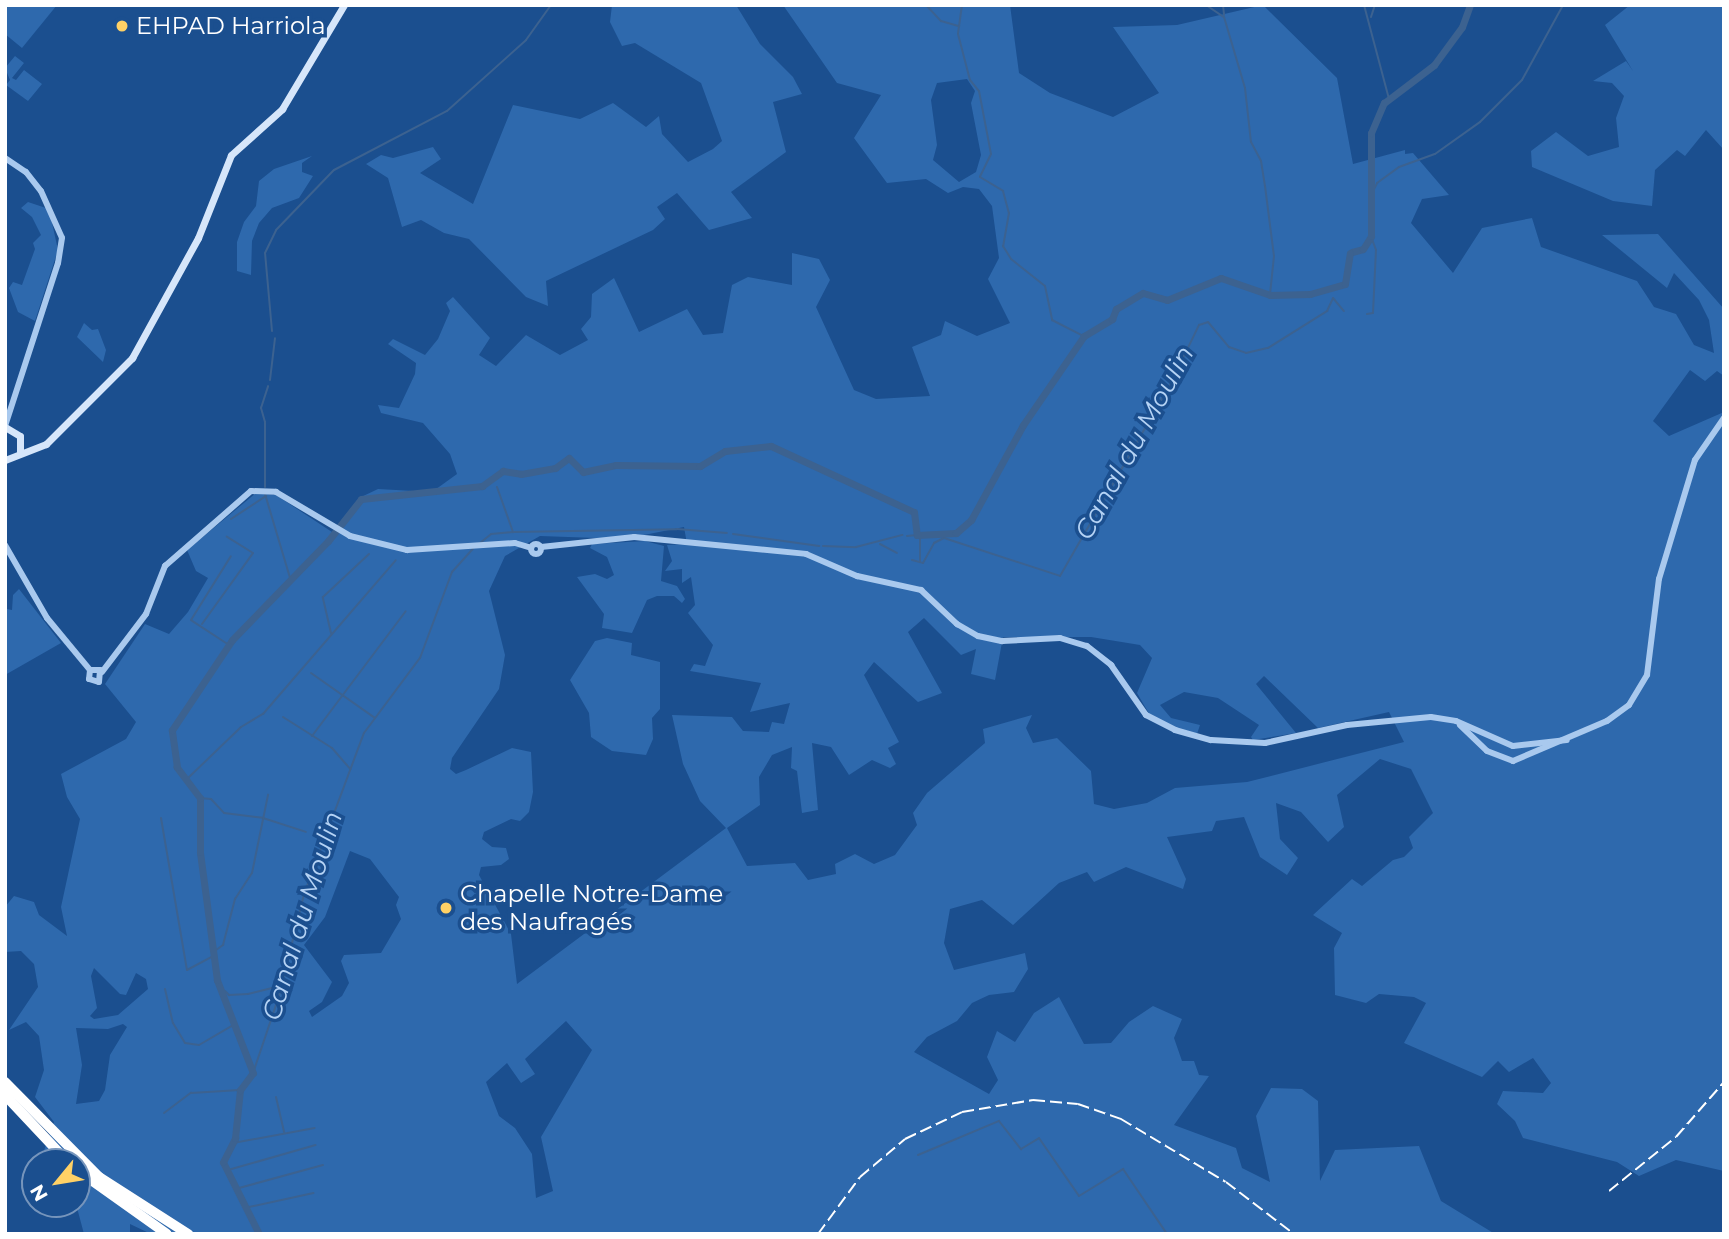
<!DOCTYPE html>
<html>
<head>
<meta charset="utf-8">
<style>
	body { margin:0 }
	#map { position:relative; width:1729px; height:1239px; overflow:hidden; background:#1b4f8f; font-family:Montserrat,sans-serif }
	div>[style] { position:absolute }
	.green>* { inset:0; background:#2e69ad }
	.stream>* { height:2px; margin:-1px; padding:0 1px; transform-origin:1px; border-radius:1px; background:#3c6290 }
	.river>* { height:7px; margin:-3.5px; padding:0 3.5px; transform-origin:3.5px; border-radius:3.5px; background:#3c6290 }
	.tertiary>* { height:6px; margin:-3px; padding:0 3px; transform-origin:3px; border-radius:3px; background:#a9c9ee }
	.tertiary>.ring { margin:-3px; padding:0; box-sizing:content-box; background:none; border:6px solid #a9c9ee; border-radius:50% }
	.secondary>* { height:7px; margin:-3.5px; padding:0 3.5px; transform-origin:3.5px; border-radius:3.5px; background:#d6e6fa }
	.motorway>* { height:10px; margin:-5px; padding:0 5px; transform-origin:5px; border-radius:5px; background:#fff }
	.rail>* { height:2px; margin-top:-1px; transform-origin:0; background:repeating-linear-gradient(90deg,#fff 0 12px,transparent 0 17px) }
	.dots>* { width:19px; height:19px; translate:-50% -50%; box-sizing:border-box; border:4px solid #1b4f8f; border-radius:50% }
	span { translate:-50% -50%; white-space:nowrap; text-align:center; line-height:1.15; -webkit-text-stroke:7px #1b4f8f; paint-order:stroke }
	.poi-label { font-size:24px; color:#fff }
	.left { translate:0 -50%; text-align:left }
	.water-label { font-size:26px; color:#b5d3f5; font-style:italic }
	.frame { position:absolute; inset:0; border:7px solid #fff; pointer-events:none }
	.north { position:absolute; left:21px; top:1148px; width:70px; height:70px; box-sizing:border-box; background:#1b4f8f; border:2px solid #7695bc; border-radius:50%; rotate:240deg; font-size:19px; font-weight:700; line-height:28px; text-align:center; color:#fff }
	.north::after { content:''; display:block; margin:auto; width:24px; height:32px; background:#ffd166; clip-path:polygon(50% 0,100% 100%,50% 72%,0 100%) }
</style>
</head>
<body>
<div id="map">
	<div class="green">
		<i style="clip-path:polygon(5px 5px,57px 5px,22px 48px,5px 34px)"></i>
		<i style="clip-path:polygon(612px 5px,736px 5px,760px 44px,793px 77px,802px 94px,773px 102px,786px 152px,731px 192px,752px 218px,709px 230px,677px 193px,657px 207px,665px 219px,653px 230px,546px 281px,548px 306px,526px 297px,469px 239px,444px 233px,421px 220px,402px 227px,388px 178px,366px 164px,381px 155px,393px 158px,433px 147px,441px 159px,420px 173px,473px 204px,513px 105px,580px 119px,613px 103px,646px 127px,659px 116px,662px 134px,688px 162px,713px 149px,722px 141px,701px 83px,635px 43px,622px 46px,610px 22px)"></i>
		<i style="clip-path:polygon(evenodd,783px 5px,1010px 5px,1019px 73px,1050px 93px,1113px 117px,1159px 93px,1113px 27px,1177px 25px,1263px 5px,1337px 78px,1353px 164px,1405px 150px,1405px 154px,1413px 153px,1449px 195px,1422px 199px,1411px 223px,1453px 273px,1482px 228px,1532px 218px,1541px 247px,1637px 281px,1654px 307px,1676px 314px,1694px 345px,1714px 353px,1709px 320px,1699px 300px,1674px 273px,1667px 288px,1602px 235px,1658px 234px,1724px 309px,1724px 376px,1717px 371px,1705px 381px,1690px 370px,1653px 421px,1669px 436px,1724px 412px,1724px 1171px,1676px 1160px,1639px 1176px,1617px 1162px,1523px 1138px,1515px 1121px,1497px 1104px,1503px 1091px,1543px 1093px,1551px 1083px,1533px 1058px,1509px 1072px,1498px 1061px,1482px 1077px,1404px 1043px,1426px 1003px,1414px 997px,1379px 994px,1366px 1003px,1335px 995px,1334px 948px,1342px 933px,1313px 915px,1352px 879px,1362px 886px,1393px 860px,1404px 857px,1413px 848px,1409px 837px,1433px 813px,1411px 769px,1380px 759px,1337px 795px,1344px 827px,1328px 842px,1301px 812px,1276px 803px,1280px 839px,1298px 858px,1287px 875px,1260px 857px,1244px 817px,1216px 821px,1212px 831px,1167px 837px,1186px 879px,1183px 889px,1126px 867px,1094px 882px,1087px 872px,1059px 883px,1013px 925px,982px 900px,950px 909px,944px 943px,954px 970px,1025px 953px,1028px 969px,1014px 992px,989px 995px,972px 1003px,957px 1021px,927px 1037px,914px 1052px,989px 1094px,998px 1080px,987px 1057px,997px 1031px,1015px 1042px,1034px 1013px,1059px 997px,1084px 1044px,1111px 1043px,1129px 1022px,1153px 1006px,1182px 1019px,1174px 1038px,1182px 1061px,1194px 1061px,1199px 1075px,1209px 1076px,1174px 1125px,1236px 1148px,1242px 1168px,1270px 1182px,1256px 1116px,1271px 1088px,1302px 1089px,1318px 1101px,1320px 1181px,1335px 1150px,1419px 1146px,1441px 1201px,1495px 1234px,151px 1234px,130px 1224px,130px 1234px,84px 1234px,76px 1204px,77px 1162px,40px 1162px,54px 1122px,35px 1097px,44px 1070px,39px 1036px,26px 1022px,9px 1030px,38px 987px,34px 964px,21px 951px,5px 952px,5px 907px,14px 896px,34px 902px,39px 915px,67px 936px,61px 907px,80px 819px,67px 797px,61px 774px,126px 739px,136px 722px,105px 684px,145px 624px,169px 634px,188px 612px,208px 578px,196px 571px,187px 550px,256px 493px,276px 495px,332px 532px,359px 498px,378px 489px,432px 492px,457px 474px,450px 454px,423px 423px,381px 413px,378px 405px,399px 408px,415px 374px,416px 363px,388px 344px,393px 339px,425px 355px,438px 339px,450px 311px,446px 303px,453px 297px,490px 338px,479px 355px,496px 366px,526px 335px,560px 355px,588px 340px,581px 329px,591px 317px,592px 294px,614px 278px,639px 332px,687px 309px,703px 335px,723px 333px,732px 285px,748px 277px,792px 285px,792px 253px,819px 259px,830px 280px,816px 307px,854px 390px,876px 399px,930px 396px,912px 347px,941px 335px,945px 321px,977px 336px,1010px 323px,988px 279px,999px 258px,992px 206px,979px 189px,963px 187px,948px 193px,926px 179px,887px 183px,854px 138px,881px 95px,837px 83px,783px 5px,967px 79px,975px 91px,971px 103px,981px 155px,976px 172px,959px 182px,933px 160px,937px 145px,931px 100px,937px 83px,967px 79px,783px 5px,684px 527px,687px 544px,667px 545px,672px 561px,665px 571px,682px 569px,682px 583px,691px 577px,695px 605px,688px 613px,713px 645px,705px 666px,694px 664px,690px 671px,761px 683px,750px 712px,790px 703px,784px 724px,772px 722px,769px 732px,743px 731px,732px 717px,672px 715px,683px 764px,700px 801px,726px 828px,517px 984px,511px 934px,479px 875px,481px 867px,501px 865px,509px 859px,506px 848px,492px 847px,482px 839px,484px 832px,511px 819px,520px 821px,529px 812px,533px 792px,531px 752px,512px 748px,466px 770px,456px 774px,450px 769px,452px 758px,499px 689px,505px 655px,489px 591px,505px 556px,540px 536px,624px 539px,684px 527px,783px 5px,924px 618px,961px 655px,976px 649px,971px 674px,995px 680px,1003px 637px,1091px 637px,1140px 645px,1152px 658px,1137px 693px,1151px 717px,1196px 737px,1200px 725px,1171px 718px,1160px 705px,1184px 692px,1218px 698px,1259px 725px,1251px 737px,1253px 740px,1296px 733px,1256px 684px,1264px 676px,1318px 728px,1389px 712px,1404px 742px,1247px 782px,1175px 788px,1147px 803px,1114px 809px,1094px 804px,1091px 771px,1057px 738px,1033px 743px,1026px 728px,1032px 715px,983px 729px,985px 743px,927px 793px,913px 813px,917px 825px,895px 855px,874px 864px,855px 854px,835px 864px,836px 874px,808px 880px,795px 863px,747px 866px,727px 828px,760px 805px,759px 777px,772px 755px,792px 747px,791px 768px,797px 771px,802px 813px,818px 810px,812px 743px,831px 747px,849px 775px,872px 760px,890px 768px,896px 764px,888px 748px,899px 742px,864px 675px,874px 662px,918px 702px,942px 693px,908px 632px,924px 618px,783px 5px,350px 851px,370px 859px,399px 897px,396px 905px,401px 919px,381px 953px,344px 955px,341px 961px,349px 983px,342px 996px,312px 1017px,309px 1011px,322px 1002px,332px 982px,304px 945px,325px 917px,350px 851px,783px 5px,94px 968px,120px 994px,126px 995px,136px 973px,146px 979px,148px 989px,118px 1015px,94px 1019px,90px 1016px,97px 1008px,91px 976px,94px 968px,783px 5px,566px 1021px,592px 1050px,541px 1137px,553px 1191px,536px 1198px,532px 1154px,515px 1128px,499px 1116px,486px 1082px,507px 1063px,521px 1083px,535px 1074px,525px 1059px,566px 1021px,783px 5px,123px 1024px,127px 1027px,110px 1055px,105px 1090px,99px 1101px,76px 1104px,82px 1065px,76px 1028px,108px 1029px,123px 1024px)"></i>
		<i style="clip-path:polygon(1630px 5px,1724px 5px,1724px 150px,1706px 130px,1685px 156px,1677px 150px,1655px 170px,1652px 206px,1613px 201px,1532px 167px,1531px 151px,1556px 132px,1588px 156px,1619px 147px,1616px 118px,1624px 96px,1612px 83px,1593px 81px,1626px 61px,1633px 71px,1605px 25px)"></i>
		<i style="clip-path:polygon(15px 56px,24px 63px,12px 78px,16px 80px,24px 70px,42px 84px,28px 101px,6px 85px,10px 80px,5px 68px)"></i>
		<i style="clip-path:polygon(312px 156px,302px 163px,302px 172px,313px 176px,299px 198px,272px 208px,259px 223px,252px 241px,251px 275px,237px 271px,237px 242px,244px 222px,256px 206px,259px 181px,274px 169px)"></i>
		<i style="clip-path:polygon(28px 202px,49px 209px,58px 250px,35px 321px,18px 312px,9px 288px,13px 282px,22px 285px,35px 249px,33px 243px,41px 235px,32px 217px,21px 208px)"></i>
		<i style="clip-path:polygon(84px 323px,92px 330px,98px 329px,106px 350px,103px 362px,77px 337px)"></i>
		<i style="clip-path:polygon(645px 541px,664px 546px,661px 581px,677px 586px,685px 599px,682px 603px,674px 596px,657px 596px,647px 600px,632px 633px,602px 628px,604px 614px,577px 577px,595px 574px,607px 579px,614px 575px,607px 557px,590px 548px,592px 544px)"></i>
		<i style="clip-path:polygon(19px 589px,61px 643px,5px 675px,7px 609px,12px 610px,13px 595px)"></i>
		<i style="clip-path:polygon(607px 638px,632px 643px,631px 655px,660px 662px,660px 709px,652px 718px,653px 739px,646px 755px,612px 751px,591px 737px,589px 713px,570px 680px,595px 641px)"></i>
	</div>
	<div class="stream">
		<i style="left:926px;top:5px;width:22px;rotate:47deg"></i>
		<i style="left:941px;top:21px;width:19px;rotate:16deg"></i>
		<i style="left:962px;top:5px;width:29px;rotate:98deg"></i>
		<i style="left:958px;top:34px;width:48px;rotate:75.4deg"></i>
		<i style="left:970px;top:80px;width:14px;rotate:51deg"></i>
		<i style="left:979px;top:91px;width:64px;rotate:79.2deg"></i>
		<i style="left:991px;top:154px;width:25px;rotate:116deg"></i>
		<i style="left:980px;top:177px;width:27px;rotate:31deg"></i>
		<i style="left:1003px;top:191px;width:23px;rotate:75deg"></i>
		<i style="left:1009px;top:213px;width:34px;rotate:100deg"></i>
		<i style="left:1003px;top:246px;width:15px;rotate:58deg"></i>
		<i style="left:1011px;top:259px;width:43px;rotate:38.5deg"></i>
		<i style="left:1045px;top:286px;width:35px;rotate:78deg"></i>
		<i style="left:1052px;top:320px;width:36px;rotate:27deg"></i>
		<i style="left:1206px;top:5px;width:22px;rotate:34deg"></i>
		<i style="left:1224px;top:17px;width:74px;rotate:73.5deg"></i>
		<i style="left:1245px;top:88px;width:54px;rotate:83.7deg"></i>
		<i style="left:1251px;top:142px;width:21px;rotate:62deg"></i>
		<i style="left:1261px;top:161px;width:25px;rotate:81deg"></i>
		<i style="left:1265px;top:186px;width:71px;rotate:82.7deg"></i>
		<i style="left:1274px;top:256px;width:39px;rotate:96deg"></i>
		<i style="left:1223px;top:5px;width:10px;rotate:84deg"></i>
		<i style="left:1364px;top:5px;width:97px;rotate:75.1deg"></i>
		<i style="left:1371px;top:17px;width:13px;rotate:-72deg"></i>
		<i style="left:1369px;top:199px;width:18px;rotate:-63deg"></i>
		<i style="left:1377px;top:183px;width:27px;rotate:-36deg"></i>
		<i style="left:1399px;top:167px;width:38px;rotate:-20deg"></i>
		<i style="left:1435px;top:154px;width:55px;rotate:-35.4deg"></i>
		<i style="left:1480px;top:122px;width:59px;rotate:-45deg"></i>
		<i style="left:1522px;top:80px;width:85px;rotate:-61.3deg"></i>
		<i style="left:1367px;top:314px;width:6px;rotate:-9deg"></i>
		<i style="left:1373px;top:313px;width:63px;rotate:-87.3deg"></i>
		<i style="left:1376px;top:250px;width:15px;rotate:-110deg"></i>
		<i style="left:272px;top:331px;width:78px;rotate:-95.1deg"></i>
		<i style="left:265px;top:253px;width:25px;rotate:-64deg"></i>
		<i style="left:276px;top:230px;width:83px;rotate:-46deg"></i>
		<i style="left:334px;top:170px;width:127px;rotate:-27.6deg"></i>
		<i style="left:447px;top:111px;width:106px;rotate:-41.9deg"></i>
		<i style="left:526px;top:40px;width:43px;rotate:-54.5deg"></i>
		<i style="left:270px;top:380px;width:42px;rotate:-83.2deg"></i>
		<i style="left:265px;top:487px;width:65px;rotate:-90deg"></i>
		<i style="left:265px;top:422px;width:15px;rotate:-106deg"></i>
		<i style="left:261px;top:408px;width:23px;rotate:-72deg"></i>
		<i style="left:497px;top:487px;width:48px;rotate:70.4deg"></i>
		<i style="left:265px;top:494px;width:88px;rotate:73.4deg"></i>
		<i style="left:231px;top:519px;width:42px;rotate:-33.3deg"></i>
		<i style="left:733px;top:534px;width:87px;rotate:7.9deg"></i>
		<i style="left:907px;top:536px;width:10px;rotate:-6deg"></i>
		<i style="left:480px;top:543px;width:14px;rotate:-39deg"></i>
		<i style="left:491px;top:534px;width:22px;rotate:-5deg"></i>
		<i style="left:513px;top:532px;width:164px;rotate:-1deg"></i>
		<i style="left:677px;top:529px;width:50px;rotate:4.6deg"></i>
		<i style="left:880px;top:544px;width:19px;rotate:28deg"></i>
		<i style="left:823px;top:546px;width:33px;rotate:2deg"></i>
		<i style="left:856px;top:547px;width:48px;rotate:-14.6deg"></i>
		<i style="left:912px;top:560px;width:11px;rotate:15deg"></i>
		<i style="left:923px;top:563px;width:23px;rotate:-61deg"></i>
		<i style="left:934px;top:543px;width:11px;rotate:-27deg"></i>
		<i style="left:944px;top:538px;width:122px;rotate:18.1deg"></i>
		<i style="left:1060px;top:576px;width:220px;rotate:-60.1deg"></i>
		<i style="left:1170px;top:385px;width:67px;rotate:-64.2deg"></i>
		<i style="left:1199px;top:325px;width:9px;rotate:-18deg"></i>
		<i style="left:1208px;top:322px;width:33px;rotate:50deg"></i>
		<i style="left:1229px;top:347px;width:18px;rotate:19deg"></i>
		<i style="left:1246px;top:353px;width:23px;rotate:-13deg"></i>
		<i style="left:1268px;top:348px;width:70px;rotate:-32.1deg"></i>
		<i style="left:1327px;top:311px;width:14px;rotate:-65deg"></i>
		<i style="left:1333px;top:298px;width:17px;rotate:50deg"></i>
		<i style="left:920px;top:562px;width:27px;rotate:-90deg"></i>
		<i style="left:202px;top:624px;width:87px;rotate:-54.3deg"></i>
		<i style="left:253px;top:553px;width:31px;rotate:-148deg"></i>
		<i style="left:331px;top:633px;width:37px;rotate:-103deg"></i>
		<i style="left:323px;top:597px;width:63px;rotate:-43.1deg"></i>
		<i style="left:229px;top:645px;width:45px;rotate:-146.7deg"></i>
		<i style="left:191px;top:620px;width:75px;rotate:-58deg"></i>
		<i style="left:311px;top:673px;width:78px;rotate:35.1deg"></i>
		<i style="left:283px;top:717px;width:58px;rotate:32.3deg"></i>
		<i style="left:332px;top:748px;width:28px;rotate:49deg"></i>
		<i style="left:312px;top:736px;width:156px;rotate:-53.1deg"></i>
		<i style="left:187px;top:779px;width:75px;rotate:-43.9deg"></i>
		<i style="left:241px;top:727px;width:26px;rotate:-31deg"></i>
		<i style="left:263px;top:714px;width:203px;rotate:-49.2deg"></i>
		<i style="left:200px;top:798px;width:11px;rotate:5deg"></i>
		<i style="left:211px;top:799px;width:19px;rotate:47deg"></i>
		<i style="left:224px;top:813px;width:39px;rotate:7deg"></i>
		<i style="left:263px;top:818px;width:45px;rotate:18deg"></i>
		<i style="left:161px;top:818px;width:154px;rotate:80.3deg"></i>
		<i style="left:187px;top:970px;width:30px;rotate:-28deg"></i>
		<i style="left:212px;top:953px;width:14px;rotate:-36deg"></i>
		<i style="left:223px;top:945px;width:48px;rotate:-75.4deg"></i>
		<i style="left:235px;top:899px;width:31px;rotate:-57deg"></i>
		<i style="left:252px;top:873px;width:80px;rotate:-78.4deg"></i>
		<i style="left:165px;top:989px;width:35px;rotate:77deg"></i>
		<i style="left:173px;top:1023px;width:23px;rotate:59deg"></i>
		<i style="left:185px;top:1043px;width:14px;rotate:8deg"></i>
		<i style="left:199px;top:1045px;width:42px;rotate:-30.3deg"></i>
		<i style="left:225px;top:991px;width:6px;rotate:45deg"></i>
		<i style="left:229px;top:995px;width:19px;rotate:-3deg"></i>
		<i style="left:248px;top:994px;width:32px;rotate:-14deg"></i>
		<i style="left:253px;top:1073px;width:81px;rotate:-71.3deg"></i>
		<i style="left:279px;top:996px;width:105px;rotate:-76.2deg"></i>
		<i style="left:304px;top:894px;width:172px;rotate:-69.6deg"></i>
		<i style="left:364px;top:733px;width:94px;rotate:-53.3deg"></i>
		<i style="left:420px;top:658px;width:92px;rotate:-69.6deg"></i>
		<i style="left:452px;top:572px;width:31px;rotate:-48deg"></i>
		<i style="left:276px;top:1097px;width:36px;rotate:77deg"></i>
		<i style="left:164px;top:1113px;width:34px;rotate:-37deg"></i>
		<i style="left:191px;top:1093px;width:49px;rotate:-3.5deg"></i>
		<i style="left:233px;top:1143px;width:83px;rotate:-10.4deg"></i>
		<i style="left:918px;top:1155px;width:88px;rotate:-22.8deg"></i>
		<i style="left:999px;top:1121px;width:36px;rotate:52deg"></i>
		<i style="left:1021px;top:1149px;width:21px;rotate:-31deg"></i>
		<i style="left:1039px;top:1138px;width:70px;rotate:55.4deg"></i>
		<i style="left:1079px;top:1196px;width:52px;rotate:-31.5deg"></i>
		<i style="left:1123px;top:1169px;width:78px;rotate:55.9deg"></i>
		<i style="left:228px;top:1170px;width:91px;rotate:-15.9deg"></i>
		<i style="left:239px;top:1188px;width:87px;rotate:-15.3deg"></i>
		<i style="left:249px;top:1207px;width:66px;rotate:-12.2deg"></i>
	</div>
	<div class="river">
		<i style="left:1352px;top:252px;width:11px;rotate:-15deg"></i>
		<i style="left:1363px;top:249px;width:15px;rotate:-58deg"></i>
		<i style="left:1371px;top:236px;width:103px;rotate:-90deg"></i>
		<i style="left:1371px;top:133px;width:33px;rotate:-67deg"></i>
		<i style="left:1384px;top:103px;width:63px;rotate:-37.2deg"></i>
		<i style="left:1434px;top:65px;width:47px;rotate:-53.6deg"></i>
		<i style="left:1462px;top:27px;width:23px;rotate:-70deg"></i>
		<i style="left:259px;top:1234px;width:80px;rotate:-116.6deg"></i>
		<i style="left:223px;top:1162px;width:27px;rotate:-63deg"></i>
		<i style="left:235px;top:1138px;width:48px;rotate:-84.1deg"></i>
		<i style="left:240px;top:1090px;width:21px;rotate:-53deg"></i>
		<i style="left:253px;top:1073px;width:100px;rotate:-111.2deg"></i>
		<i style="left:217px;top:980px;width:129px;rotate:-97.6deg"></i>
		<i style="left:200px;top:852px;width:54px;rotate:-90deg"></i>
		<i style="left:200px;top:798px;width:39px;rotate:-127deg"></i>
		<i style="left:177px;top:767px;width:37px;rotate:-98deg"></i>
		<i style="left:172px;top:730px;width:108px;rotate:-56.3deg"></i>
		<i style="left:232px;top:640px;width:138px;rotate:-45.9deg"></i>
		<i style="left:328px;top:541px;width:53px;rotate:-51.8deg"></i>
		<i style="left:361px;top:499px;width:122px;rotate:-6.1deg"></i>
		<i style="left:482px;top:486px;width:26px;rotate:-36deg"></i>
		<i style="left:503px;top:471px;width:18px;rotate:9deg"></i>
		<i style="left:521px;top:474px;width:35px;rotate:-10deg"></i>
		<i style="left:555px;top:468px;width:17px;rotate:-36deg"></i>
		<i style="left:569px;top:458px;width:20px;rotate:45deg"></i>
		<i style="left:583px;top:472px;width:34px;rotate:-12deg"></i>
		<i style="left:616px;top:465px;width:84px;rotate:0.7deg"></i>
		<i style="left:700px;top:466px;width:29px;rotate:-31deg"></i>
		<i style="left:725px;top:451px;width:46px;rotate:-6.2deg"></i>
		<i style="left:771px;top:446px;width:157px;rotate:24.8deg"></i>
		<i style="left:914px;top:512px;width:23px;rotate:83deg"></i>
		<i style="left:917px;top:535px;width:39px;rotate:-3deg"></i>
		<i style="left:956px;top:533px;width:20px;rotate:-41deg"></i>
		<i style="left:971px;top:520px;width:108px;rotate:-61.3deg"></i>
		<i style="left:1023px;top:425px;width:108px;rotate:-55.6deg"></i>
		<i style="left:1084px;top:336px;width:33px;rotate:-31deg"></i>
		<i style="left:1112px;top:319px;width:11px;rotate:-68deg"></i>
		<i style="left:1116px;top:309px;width:31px;rotate:-31deg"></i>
		<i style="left:1143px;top:293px;width:25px;rotate:16deg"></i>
		<i style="left:1167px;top:300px;width:58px;rotate:-22.2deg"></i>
		<i style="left:1221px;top:278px;width:52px;rotate:19.1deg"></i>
		<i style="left:1270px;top:295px;width:40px;rotate:-1.4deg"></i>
		<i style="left:1310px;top:294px;width:36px;rotate:-16deg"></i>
		<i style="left:1345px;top:284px;width:31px;rotate:-81deg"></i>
	</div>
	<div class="tertiary">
		<i style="left:5px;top:158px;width:25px;rotate:34deg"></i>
		<i style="left:26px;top:172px;width:24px;rotate:52deg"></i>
		<i style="left:41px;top:191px;width:51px;rotate:65.9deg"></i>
		<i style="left:62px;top:238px;width:25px;rotate:99deg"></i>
		<i style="left:58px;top:263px;width:171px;rotate:108deg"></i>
		<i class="ring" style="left:531px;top:544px;width:4px;height:4px"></i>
		<i style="left:5px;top:545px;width:84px;rotate:60.1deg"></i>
		<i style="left:47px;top:618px;width:67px;rotate:50.4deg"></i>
		<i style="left:90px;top:670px;width:9px;rotate:96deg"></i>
		<i style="left:89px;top:679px;width:10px;rotate:17deg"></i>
		<i style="left:99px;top:682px;width:12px;rotate:-85deg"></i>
		<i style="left:100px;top:670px;width:10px;rotate:180deg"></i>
		<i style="left:541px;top:547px;width:94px;rotate:-6.1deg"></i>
		<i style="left:634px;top:537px;width:173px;rotate:5.6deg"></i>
		<i style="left:806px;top:554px;width:56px;rotate:23.3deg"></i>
		<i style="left:857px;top:576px;width:66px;rotate:12.3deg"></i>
		<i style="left:921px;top:590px;width:50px;rotate:43.4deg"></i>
		<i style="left:957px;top:624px;width:24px;rotate:30deg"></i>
		<i style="left:978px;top:636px;width:25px;rotate:12deg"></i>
		<i style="left:1002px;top:641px;width:58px;rotate:-3deg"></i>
		<i style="left:1060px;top:638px;width:28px;rotate:17deg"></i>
		<i style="left:1087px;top:646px;width:31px;rotate:38deg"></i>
		<i style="left:1111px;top:665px;width:61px;rotate:55deg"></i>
		<i style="left:1146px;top:715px;width:33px;rotate:27deg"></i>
		<i style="left:1175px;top:730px;width:37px;rotate:16deg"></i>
		<i style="left:1211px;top:740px;width:54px;rotate:3.2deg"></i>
		<i style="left:1265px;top:743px;width:84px;rotate:-12.4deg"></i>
		<i style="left:1347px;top:725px;width:84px;rotate:-5.4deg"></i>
		<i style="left:1431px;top:717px;width:25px;rotate:9deg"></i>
		<i style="left:1456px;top:721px;width:62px;rotate:23.7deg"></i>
		<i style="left:1513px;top:746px;width:54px;rotate:-6.3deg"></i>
		<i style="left:102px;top:672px;width:73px;rotate:-52.8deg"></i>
		<i style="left:146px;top:614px;width:52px;rotate:-68.4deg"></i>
		<i style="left:165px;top:566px;width:114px;rotate:-41.1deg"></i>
		<i style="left:251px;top:491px;width:25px;rotate:2deg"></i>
		<i style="left:276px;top:492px;width:86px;rotate:30.7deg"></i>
		<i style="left:350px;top:536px;width:59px;rotate:13.8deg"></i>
		<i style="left:407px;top:550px;width:108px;rotate:-3.7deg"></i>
		<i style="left:515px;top:543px;width:17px;rotate:17deg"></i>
		<i style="left:1460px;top:725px;width:37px;rotate:44deg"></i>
		<i style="left:1487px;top:751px;width:28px;rotate:21deg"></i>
		<i style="left:1513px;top:761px;width:102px;rotate:-23.1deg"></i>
		<i style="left:1607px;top:721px;width:27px;rotate:-36deg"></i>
		<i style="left:1629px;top:705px;width:35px;rotate:-59deg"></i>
		<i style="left:1647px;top:675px;width:97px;rotate:-82.9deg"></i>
		<i style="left:1659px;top:579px;width:124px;rotate:-73.2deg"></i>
		<i style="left:1695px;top:460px;width:51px;rotate:-55.4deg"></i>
	</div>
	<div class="secondary">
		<i style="left:5px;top:427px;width:17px;rotate:31deg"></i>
		<i style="left:20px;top:436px;width:17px;rotate:90deg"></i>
		<i style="left:5px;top:460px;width:44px;rotate:-21.3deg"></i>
		<i style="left:46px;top:444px;width:122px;rotate:-45deg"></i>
		<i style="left:132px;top:358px;width:137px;rotate:-61.2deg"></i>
		<i style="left:198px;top:238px;width:89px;rotate:-68.3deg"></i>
		<i style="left:231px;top:155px;width:69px;rotate:-42deg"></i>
		<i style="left:282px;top:109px;width:121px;rotate:-59.2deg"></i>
	</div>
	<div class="motorway">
		<i style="left:5px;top:1082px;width:134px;rotate:45.3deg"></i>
		<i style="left:99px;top:1177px;width:106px;rotate:32.6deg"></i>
		<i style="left:5px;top:1095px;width:92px;rotate:46.8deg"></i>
		<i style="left:77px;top:1170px;width:110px;rotate:35.4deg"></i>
	</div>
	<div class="rail">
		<i style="left:1609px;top:1191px;width:86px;rotate:-38.9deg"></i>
		<i style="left:1676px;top:1137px;width:73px;rotate:-48.9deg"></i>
		<i style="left:818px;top:1234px;width:71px;rotate:-53.6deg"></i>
		<i style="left:860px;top:1177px;width:59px;rotate:-40.2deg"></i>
		<i style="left:905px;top:1139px;width:63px;rotate:-25.3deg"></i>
		<i style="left:962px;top:1112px;width:72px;rotate:-9.6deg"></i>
		<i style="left:1033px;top:1100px;width:45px;rotate:5.1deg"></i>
		<i style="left:1078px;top:1104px;width:46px;rotate:19.2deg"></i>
		<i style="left:1121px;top:1119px;width:122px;rotate:31deg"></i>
		<i style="left:1226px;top:1182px;width:86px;rotate:37.4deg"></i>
	</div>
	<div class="dots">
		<i style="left:122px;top:26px;background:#ffd166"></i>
		<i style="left:446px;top:908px;background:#ffd166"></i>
	</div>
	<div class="poi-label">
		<span class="left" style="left:136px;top:26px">EHPAD Harriola</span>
		<span class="left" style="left:460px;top:908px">Chapelle Notre-Dame<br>des Naufragés</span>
	</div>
	<div class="water-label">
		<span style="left:1135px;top:443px;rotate:-61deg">Canal du Moulin</span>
		<span style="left:303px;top:916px;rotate:-73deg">Canal du Moulin</span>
	</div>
	<div class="frame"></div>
	<div class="north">N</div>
</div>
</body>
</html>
